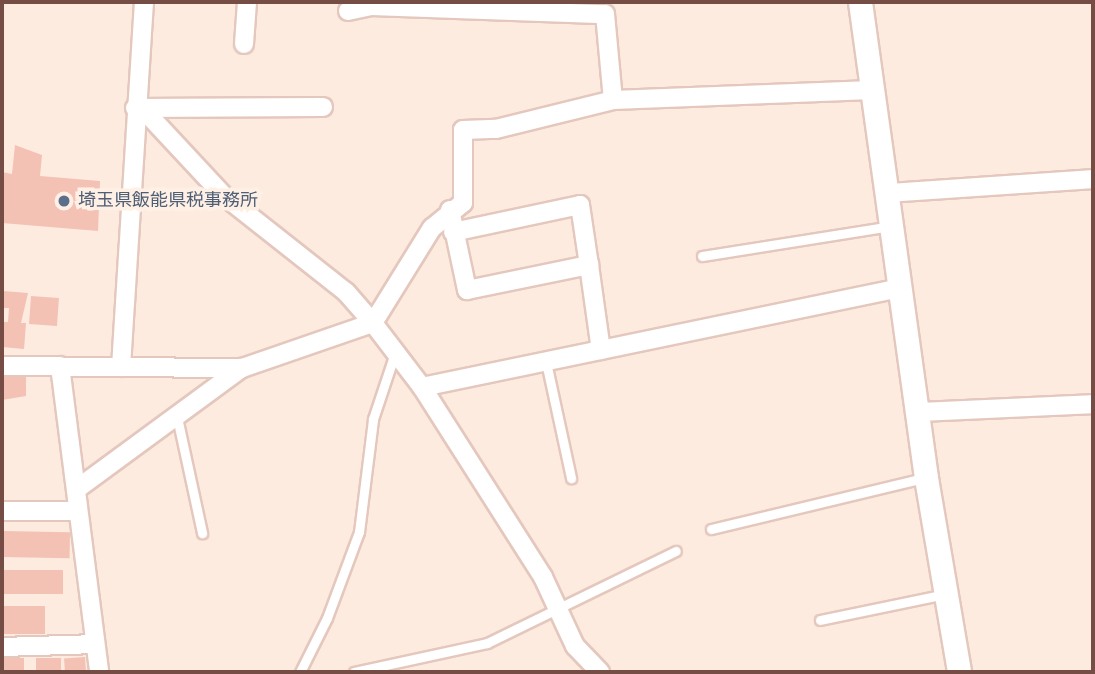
<!DOCTYPE html>
<html>
<head>
<meta charset="utf-8">
<style>
	body { margin:0 }
	#map { position:relative; width:1095px; height:674px; overflow:hidden; background:#fdebdf; font-family:"Source Sans 3","Noto Sans JP",sans-serif }
	div>[style] { position:absolute }
	.building>* { inset:0; background:#f4c1b5; transform-origin:0 0 }
	.roads { filter:drop-shadow(2px 0 #e4c7bd) drop-shadow(-2px 0 #e4c7bd) drop-shadow(0 2px #e4c7bd) drop-shadow(0 -2px #e4c7bd) }
	.lane>* { height:9px; margin:-4.5px; padding:0 4.5px; transform-origin:4.5px; border-radius:4.5px; background:#fff }
	.street>* { height:18px; margin:-9px; padding:0 9px; transform-origin:9px; border-radius:9px; background:#fff }
	.secondary>* { height:23px; margin:-11.5px; padding:0 11.5px; transform-origin:11.5px; border-radius:11.5px; background:#fff }
	.dots>* { width:19px; height:19px; translate:-50% -50%; box-sizing:border-box; border:4px solid #fff0e6; border-radius:50% }
	span { translate:-50% -50%; white-space:nowrap; text-align:center; line-height:1.15; -webkit-text-stroke:7px #fff0e6; paint-order:stroke }
	.service-label { font-size:18px; color:#4e5e75 }
	.left { translate:0 -50%; text-align:left }
	.frame { position:absolute; inset:0; border:4px solid #754d45; pointer-events:none }
</style>
</head>
<body>
<div id="map">
	<div class="building">
		<i style="clip-path:polygon(15px 145px,42px 155px,40px 176px,100px 181px,98px 231px,2px 223px,2px 172px,12px 174px)"></i>
		<i style="clip-path:polygon(3px 291px,28px 293px,21px 323px,26px 323px,24px 349px,2px 347px,2px 322px,8px 322px,9px 308px,2px 308px)"></i>
		<i style="left:31px;top:296px;width:28px;height:28px;rotate:4deg"></i>
		<i style="clip-path:polygon(2px 374px,26px 374px,26px 396px,2px 400px)"></i>
		<i style="left:2px;top:531px;width:68px;height:26px;rotate:1deg"></i>
		<i style="left:2px;top:570px;width:61px;height:24px"></i>
		<i style="left:45px;top:606px;width:28px;height:43px;rotate:90deg"></i>
		<i style="left:85px;top:657px;width:15px;height:21px;rotate:86deg"></i>
		<i style="left:3px;top:658px;width:21px;height:14px"></i>
		<i style="left:61px;top:658px;width:14px;height:25px;rotate:90deg"></i>
	</div>
	<div class="roads">
		<div class="lane">
			<i style="left:702px;top:256px;width:191px;rotate:-9deg"></i>
			<i style="left:546px;top:362px;width:119px;rotate:77.8deg"></i>
			<i style="left:177px;top:417px;width:119px;rotate:77.8deg"></i>
			<i style="left:711px;top:529px;width:219px;rotate:-13.5deg"></i>
			<i style="left:820px;top:620px;width:128px;rotate:-11.7deg"></i>
			<i style="left:300px;top:672px;width:60px;rotate:-63.4deg"></i>
			<i style="left:327px;top:618px;width:92px;rotate:-69.6deg"></i>
			<i style="left:359px;top:532px;width:114px;rotate:-82.9deg"></i>
			<i style="left:373px;top:419px;width:70px;rotate:-71.6deg"></i>
			<i style="left:354px;top:672px;width:136px;rotate:-12.3deg"></i>
			<i style="left:487px;top:643px;width:210px;rotate:-26deg"></i>
		</div>
		<div class="street">
			<i style="left:371px;top:2px;width:4px;rotate:90deg"></i>
			<i style="left:371px;top:6px;width:234px;rotate:2deg"></i>
			<i style="left:605px;top:14px;width:86px;rotate:84.7deg"></i>
			<i style="left:348px;top:11px;width:24px;rotate:-12deg"></i>
			<i style="left:244px;top:44px;width:42px;rotate:-85.9deg"></i>
			<i style="left:135px;top:108px;width:188px;rotate:-0.3deg"></i>
			<i style="left:142px;top:108px;width:119px;rotate:47deg"></i>
			<i style="left:223px;top:195px;width:157px;rotate:38.3deg"></i>
			<i style="left:346px;top:292px;width:41px;rotate:48.9deg"></i>
			<i style="left:373px;top:323px;width:81px;rotate:52.6deg"></i>
			<i style="left:422px;top:387px;width:225px;rotate:57.5deg"></i>
			<i style="left:543px;top:577px;width:76px;rotate:65.1deg"></i>
			<i style="left:575px;top:646px;width:36px;rotate:46deg"></i>
			<i style="left:888px;top:193px;width:205px;rotate:-3.9deg"></i>
			<i style="left:450px;top:210px;width:82px;rotate:78deg"></i>
			<i style="left:467px;top:290px;width:125px;rotate:-11.6deg"></i>
			<i style="left:589px;top:265px;width:86px;rotate:82deg"></i>
			<i style="left:453px;top:232px;width:130px;rotate:-12deg"></i>
			<i style="left:580px;top:205px;width:61px;rotate:81.5deg"></i>
			<i style="left:2px;top:366px;width:240px;rotate:0.5deg"></i>
			<i style="left:60px;top:366px;width:308px;rotate:82.7deg"></i>
			<i style="left:121px;top:367px;width:366px;rotate:-86.4deg"></i>
			<i style="left:422px;top:387px;width:489px;rotate:-11.7deg"></i>
			<i style="left:918px;top:412px;width:175px;rotate:-2.6deg"></i>
			<i style="left:77px;top:489px;width:205px;rotate:-36.3deg"></i>
			<i style="left:242px;top:368px;width:139px;rotate:-19deg"></i>
			<i style="left:373px;top:323px;width:112px;rotate:-58.2deg"></i>
			<i style="left:432px;top:228px;width:40px;rotate:-39deg"></i>
			<i style="left:463px;top:203px;width:73px;rotate:-90deg"></i>
			<i style="left:463px;top:130px;width:33px;rotate:-2deg"></i>
			<i style="left:496px;top:129px;width:121px;rotate:-13.9deg"></i>
			<i style="left:613px;top:100px;width:259px;rotate:-2.2deg"></i>
			<i style="left:2px;top:511px;width:76px"></i>
			<i style="left:2px;top:647px;width:93px;rotate:-1.8deg"></i>
		</div>
		<div class="secondary">
			<i style="left:860px;top:2px;width:481px;rotate:82.1deg"></i>
			<i style="left:926px;top:478px;width:197px;rotate:80.3deg"></i>
		</div>
	</div>
	<div class="dots">
		<i style="left:64px;top:201px;background:#5c6f8a"></i>
	</div>
	<div class="service-label">
		<span class="left" style="left:78px;top:201px">埼玉県飯能県税事務所</span>
	</div>
	<div class="frame"></div>
</div>
</body>
</html>
